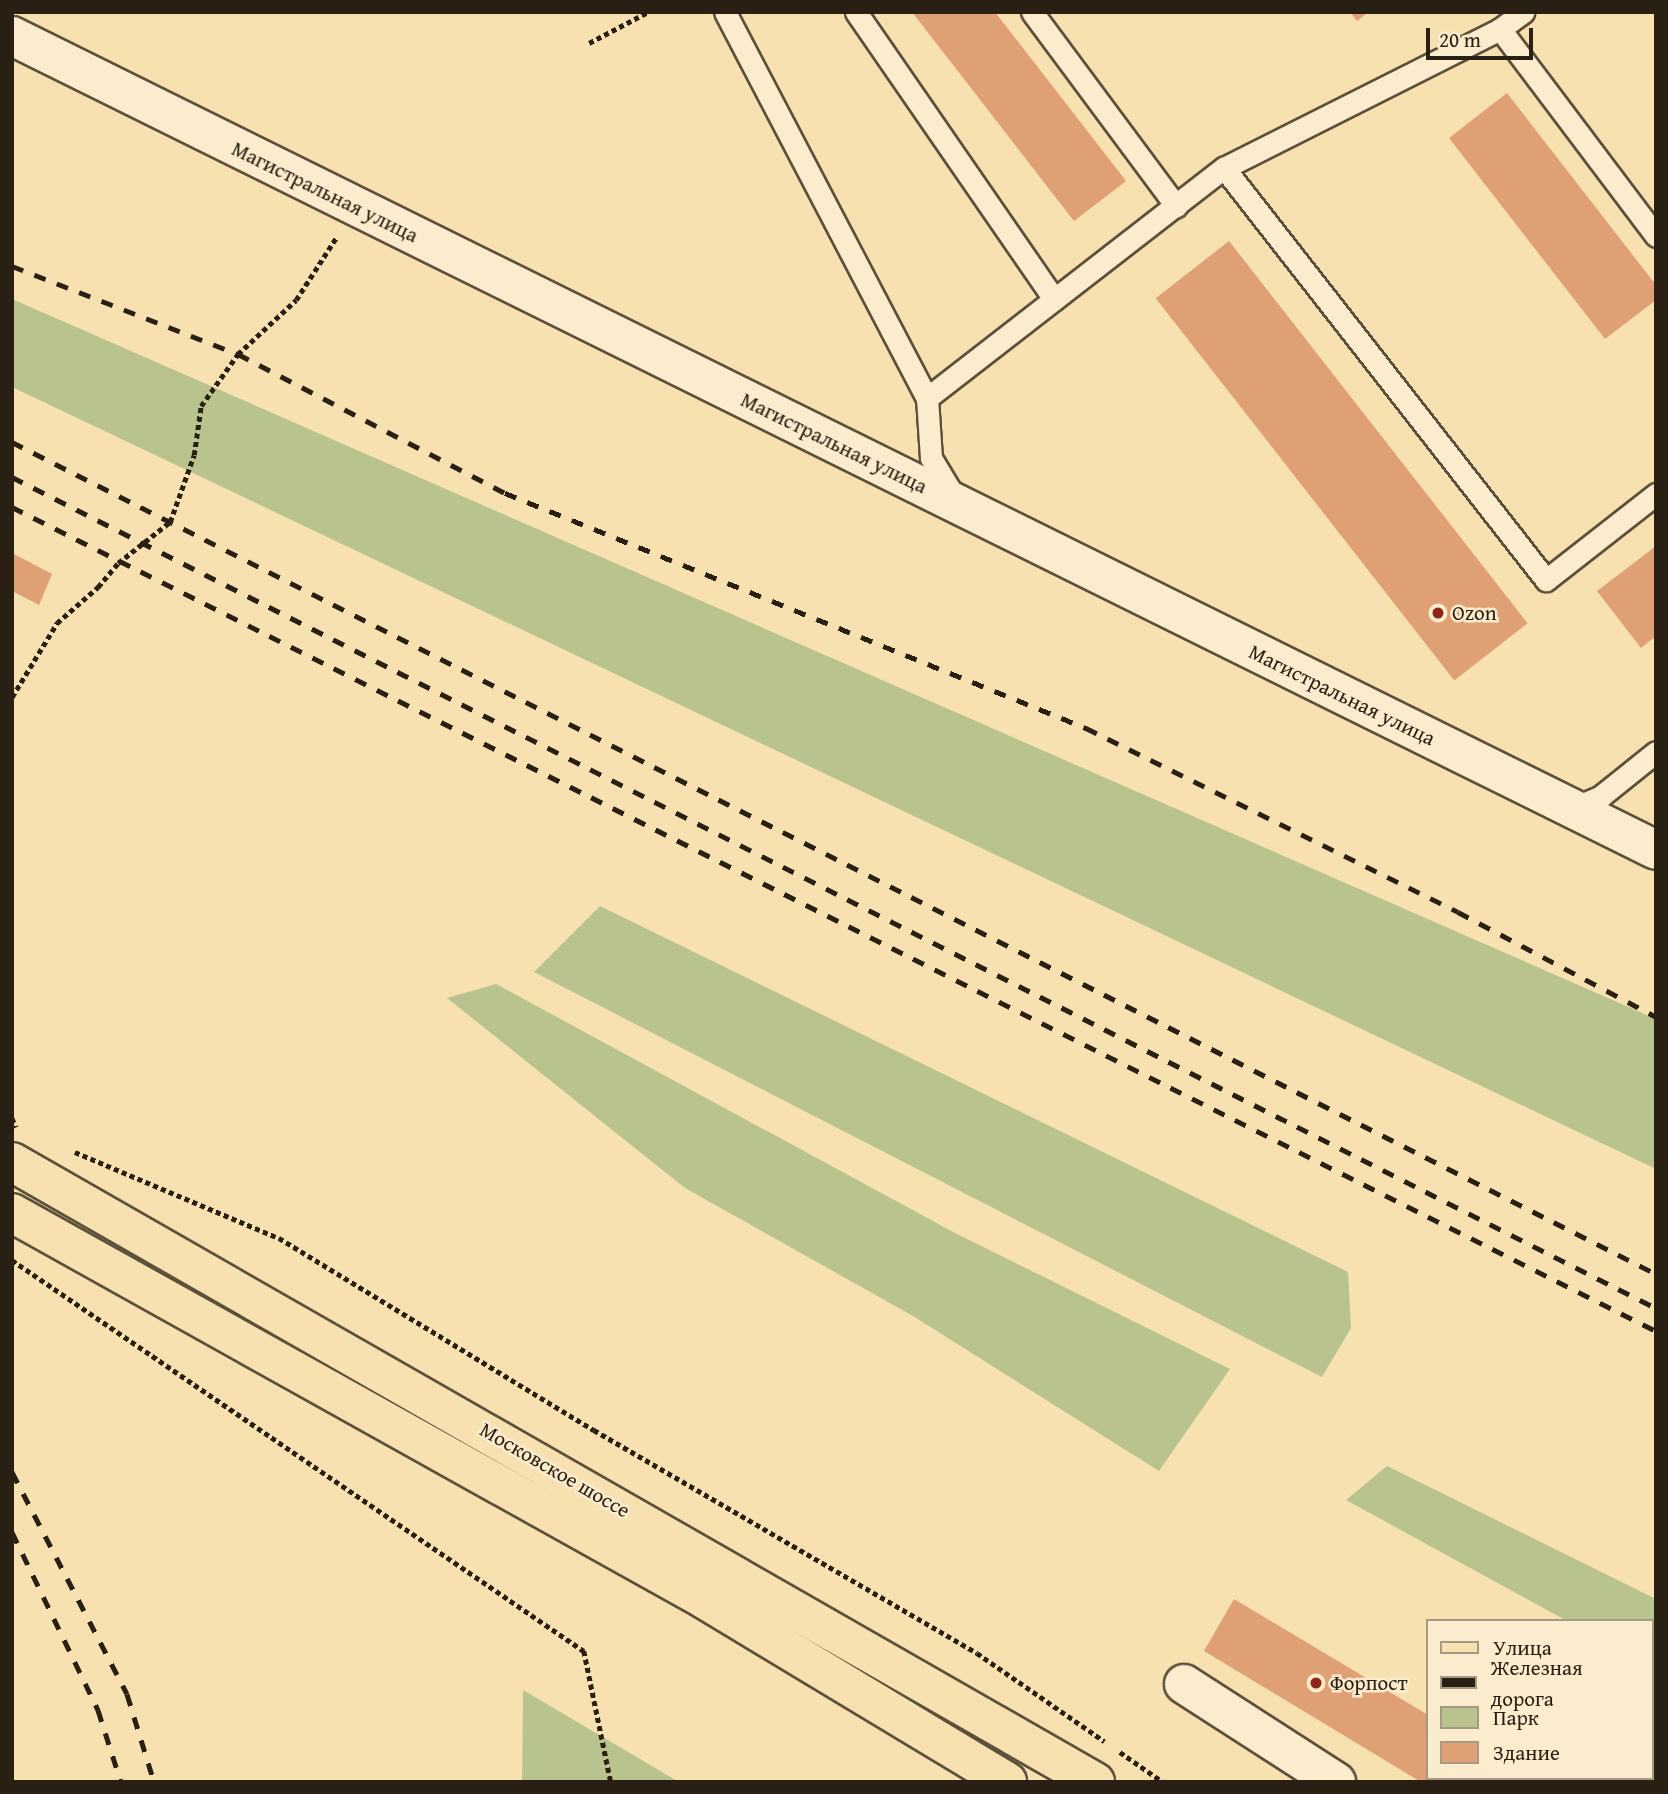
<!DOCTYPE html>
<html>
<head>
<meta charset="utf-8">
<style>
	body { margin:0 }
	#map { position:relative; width:1668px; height:1794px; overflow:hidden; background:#f7e1b1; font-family:"Gentium Book Plus",serif }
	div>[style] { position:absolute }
	.green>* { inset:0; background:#b9c38e }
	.building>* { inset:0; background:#dea074; transform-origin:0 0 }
	.path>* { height:4.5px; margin-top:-2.25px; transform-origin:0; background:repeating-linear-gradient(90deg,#291f13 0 5px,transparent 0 8.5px) }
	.roads { filter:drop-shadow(2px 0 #5c503a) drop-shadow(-2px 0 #5c503a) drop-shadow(0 2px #5c503a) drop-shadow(0 -2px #5c503a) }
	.service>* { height:21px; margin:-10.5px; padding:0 10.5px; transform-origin:10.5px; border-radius:10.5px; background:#faeccc }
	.minor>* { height:38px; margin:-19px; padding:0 19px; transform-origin:19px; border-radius:19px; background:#faeccc }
	.tertiary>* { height:38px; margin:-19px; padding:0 19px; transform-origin:19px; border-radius:19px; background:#faeccc }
	.primary>* { height:38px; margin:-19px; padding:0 19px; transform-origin:19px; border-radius:19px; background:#f7e1b1 }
	.rail>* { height:5px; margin-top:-2.5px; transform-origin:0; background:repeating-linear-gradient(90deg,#291f13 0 12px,transparent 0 24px) }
	.dots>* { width:19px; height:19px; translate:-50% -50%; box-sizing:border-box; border:4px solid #faeccc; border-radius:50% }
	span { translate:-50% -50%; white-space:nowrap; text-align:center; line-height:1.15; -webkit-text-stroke:5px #faeccc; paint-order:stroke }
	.street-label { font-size:21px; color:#291f13 }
	.poi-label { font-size:21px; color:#291f13 }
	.left { translate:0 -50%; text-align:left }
	.frame { position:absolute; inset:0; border:14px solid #291f13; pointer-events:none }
	.legend { position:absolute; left:1426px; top:1619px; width:228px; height:161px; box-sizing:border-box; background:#faeccc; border:2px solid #a69a82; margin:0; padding:9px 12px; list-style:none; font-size:21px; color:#291f13 }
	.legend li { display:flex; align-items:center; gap:14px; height:35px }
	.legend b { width:35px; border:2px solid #a69a82 }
	.scale { position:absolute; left:1426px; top:28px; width:107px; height:32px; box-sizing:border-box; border:4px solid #291f13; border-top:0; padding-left:9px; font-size:21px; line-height:24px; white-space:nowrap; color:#291f13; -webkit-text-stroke:5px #faeccc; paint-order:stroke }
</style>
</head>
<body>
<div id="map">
	<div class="green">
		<i style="clip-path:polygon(12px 299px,1656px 1019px,1656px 1169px,12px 387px)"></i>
		<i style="clip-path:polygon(600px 906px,1348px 1272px,1351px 1328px,1322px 1377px,534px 972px)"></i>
		<i style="clip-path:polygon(496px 984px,955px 1233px,1230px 1369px,1159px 1471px,913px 1316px,685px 1188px,447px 998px)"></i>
		<i style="clip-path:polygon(1387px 1466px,1656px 1599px,1656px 1669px,1652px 1621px,1567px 1621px,1346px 1500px)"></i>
		<i style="clip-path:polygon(523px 1690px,679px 1782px,522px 1782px)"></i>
	</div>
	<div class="building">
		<i style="clip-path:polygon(912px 12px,995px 12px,1126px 181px,1074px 221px)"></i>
		<i style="clip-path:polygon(1350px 12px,1368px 12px,1357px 21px)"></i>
		<i style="clip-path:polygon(1507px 93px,1656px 285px,1656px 300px,1605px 339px,1449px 138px)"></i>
		<i style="left:1229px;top:241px;width:485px;height:93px;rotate:52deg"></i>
		<i style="clip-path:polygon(1656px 546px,1656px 636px,1641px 648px,1597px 591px)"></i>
		<i style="clip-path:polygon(12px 553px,52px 574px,39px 605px,12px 591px)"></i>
		<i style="clip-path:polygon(1234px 1599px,1428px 1715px,1428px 1778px,1469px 1778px,1467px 1782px,1421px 1782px,1204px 1651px)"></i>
	</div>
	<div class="path">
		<i style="left:589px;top:43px;width:67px;rotate:-27.7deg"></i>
		<i style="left:12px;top:697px;width:87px;rotate:-58.7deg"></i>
		<i style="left:57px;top:623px;width:55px;rotate:-41.3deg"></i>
		<i style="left:98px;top:587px;width:31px;rotate:-50deg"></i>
		<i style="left:118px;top:563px;width:66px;rotate:-38.3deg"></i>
		<i style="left:170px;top:522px;width:71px;rotate:-70.3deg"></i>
		<i style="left:194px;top:455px;width:49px;rotate:-81.9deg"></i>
		<i style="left:201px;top:406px;width:64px;rotate:-54.6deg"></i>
		<i style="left:238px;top:354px;width:79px;rotate:-43deg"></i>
		<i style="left:296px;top:300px;width:74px;rotate:-57.2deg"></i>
		<i style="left:12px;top:1118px;width:10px;rotate:66deg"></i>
		<i style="left:75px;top:1152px;width:221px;rotate:22.9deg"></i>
		<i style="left:279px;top:1238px;width:369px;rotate:31.4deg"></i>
		<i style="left:594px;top:1430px;width:443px;rotate:30.2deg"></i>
		<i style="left:977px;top:1653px;width:155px;rotate:34.7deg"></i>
		<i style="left:12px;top:1260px;width:693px;rotate:34.36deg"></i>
		<i style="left:584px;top:1651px;width:134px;rotate:78.4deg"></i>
		<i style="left:1120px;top:1752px;width:52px;rotate:34.9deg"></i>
	</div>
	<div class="roads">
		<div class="service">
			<i style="left:725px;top:12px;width:436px;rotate:62.4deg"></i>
			<i style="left:856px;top:12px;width:349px;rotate:55.4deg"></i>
			<i style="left:1032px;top:12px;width:242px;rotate:53.4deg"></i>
			<i style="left:1500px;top:29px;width:259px;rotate:53deg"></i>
			<i style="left:1224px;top:168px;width:309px;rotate:-26.7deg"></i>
			<i style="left:1500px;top:29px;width:29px;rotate:-36deg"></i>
			<i style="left:955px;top:498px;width:47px;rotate:-121deg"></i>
			<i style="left:931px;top:458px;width:60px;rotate:-93.8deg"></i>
			<i style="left:927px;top:398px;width:376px;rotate:-37.8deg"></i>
			<i style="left:1224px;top:168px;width:523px;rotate:51.99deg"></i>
			<i style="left:1546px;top:580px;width:140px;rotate:-38deg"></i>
			<i style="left:1571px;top:809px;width:33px;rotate:-23deg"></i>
			<i style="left:1601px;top:796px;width:70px;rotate:-38.7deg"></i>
		</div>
		<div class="minor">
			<i style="left:1184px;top:1684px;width:181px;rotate:32.8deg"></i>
		</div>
		<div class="tertiary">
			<i style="left:12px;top:36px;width:1834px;rotate:26.34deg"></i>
		</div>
		<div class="primary">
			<i style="left:12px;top:1162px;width:1248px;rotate:29.79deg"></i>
			<i style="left:12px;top:1213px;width:792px;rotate:29.15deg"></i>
			<i style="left:704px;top:1599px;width:354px;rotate:31.1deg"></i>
		</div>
	</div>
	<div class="rail">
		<i style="left:12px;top:266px;width:243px;rotate:21.3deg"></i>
		<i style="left:238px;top:354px;width:301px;rotate:27.5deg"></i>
		<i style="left:505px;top:493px;width:627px;rotate:22.02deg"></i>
		<i style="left:1086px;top:728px;width:415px;rotate:26.3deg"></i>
		<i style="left:1458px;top:912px;width:224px;rotate:27.9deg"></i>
		<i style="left:12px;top:442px;width:1843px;rotate:26.84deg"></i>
		<i style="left:12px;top:477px;width:1842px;rotate:26.82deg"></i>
		<i style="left:12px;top:507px;width:1839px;rotate:26.62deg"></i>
		<i style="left:12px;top:1472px;width:250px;rotate:62.6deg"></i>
		<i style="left:127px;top:1694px;width:92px;rotate:72.9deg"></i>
		<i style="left:12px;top:1532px;width:198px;rotate:64.2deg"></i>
		<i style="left:98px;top:1710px;width:76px;rotate:72.3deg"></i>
	</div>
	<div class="dots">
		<i style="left:1438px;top:613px;background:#8f2418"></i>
		<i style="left:1316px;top:1683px;background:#8f2418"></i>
	</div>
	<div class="street-label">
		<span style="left:325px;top:192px;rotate:26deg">Магистральная улица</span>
		<span style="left:834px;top:443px;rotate:26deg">Магистральная улица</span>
		<span style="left:1342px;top:695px;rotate:26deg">Магистральная улица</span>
		<span style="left:555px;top:1470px;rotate:30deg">Московское шоссе</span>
	</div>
	<div class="poi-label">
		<span class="left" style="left:1452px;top:613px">Ozon</span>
		<span class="left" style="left:1330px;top:1683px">Форпост</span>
	</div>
	<div class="frame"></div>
	<ul class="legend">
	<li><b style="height:9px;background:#f7e1b1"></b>Улица</li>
	<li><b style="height:9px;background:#291f13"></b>Железная дорога</li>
	<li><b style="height:19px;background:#b9c38e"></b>Парк</li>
	<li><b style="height:19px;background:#dea074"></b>Здание</li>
	</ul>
	<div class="scale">20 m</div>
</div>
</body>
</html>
